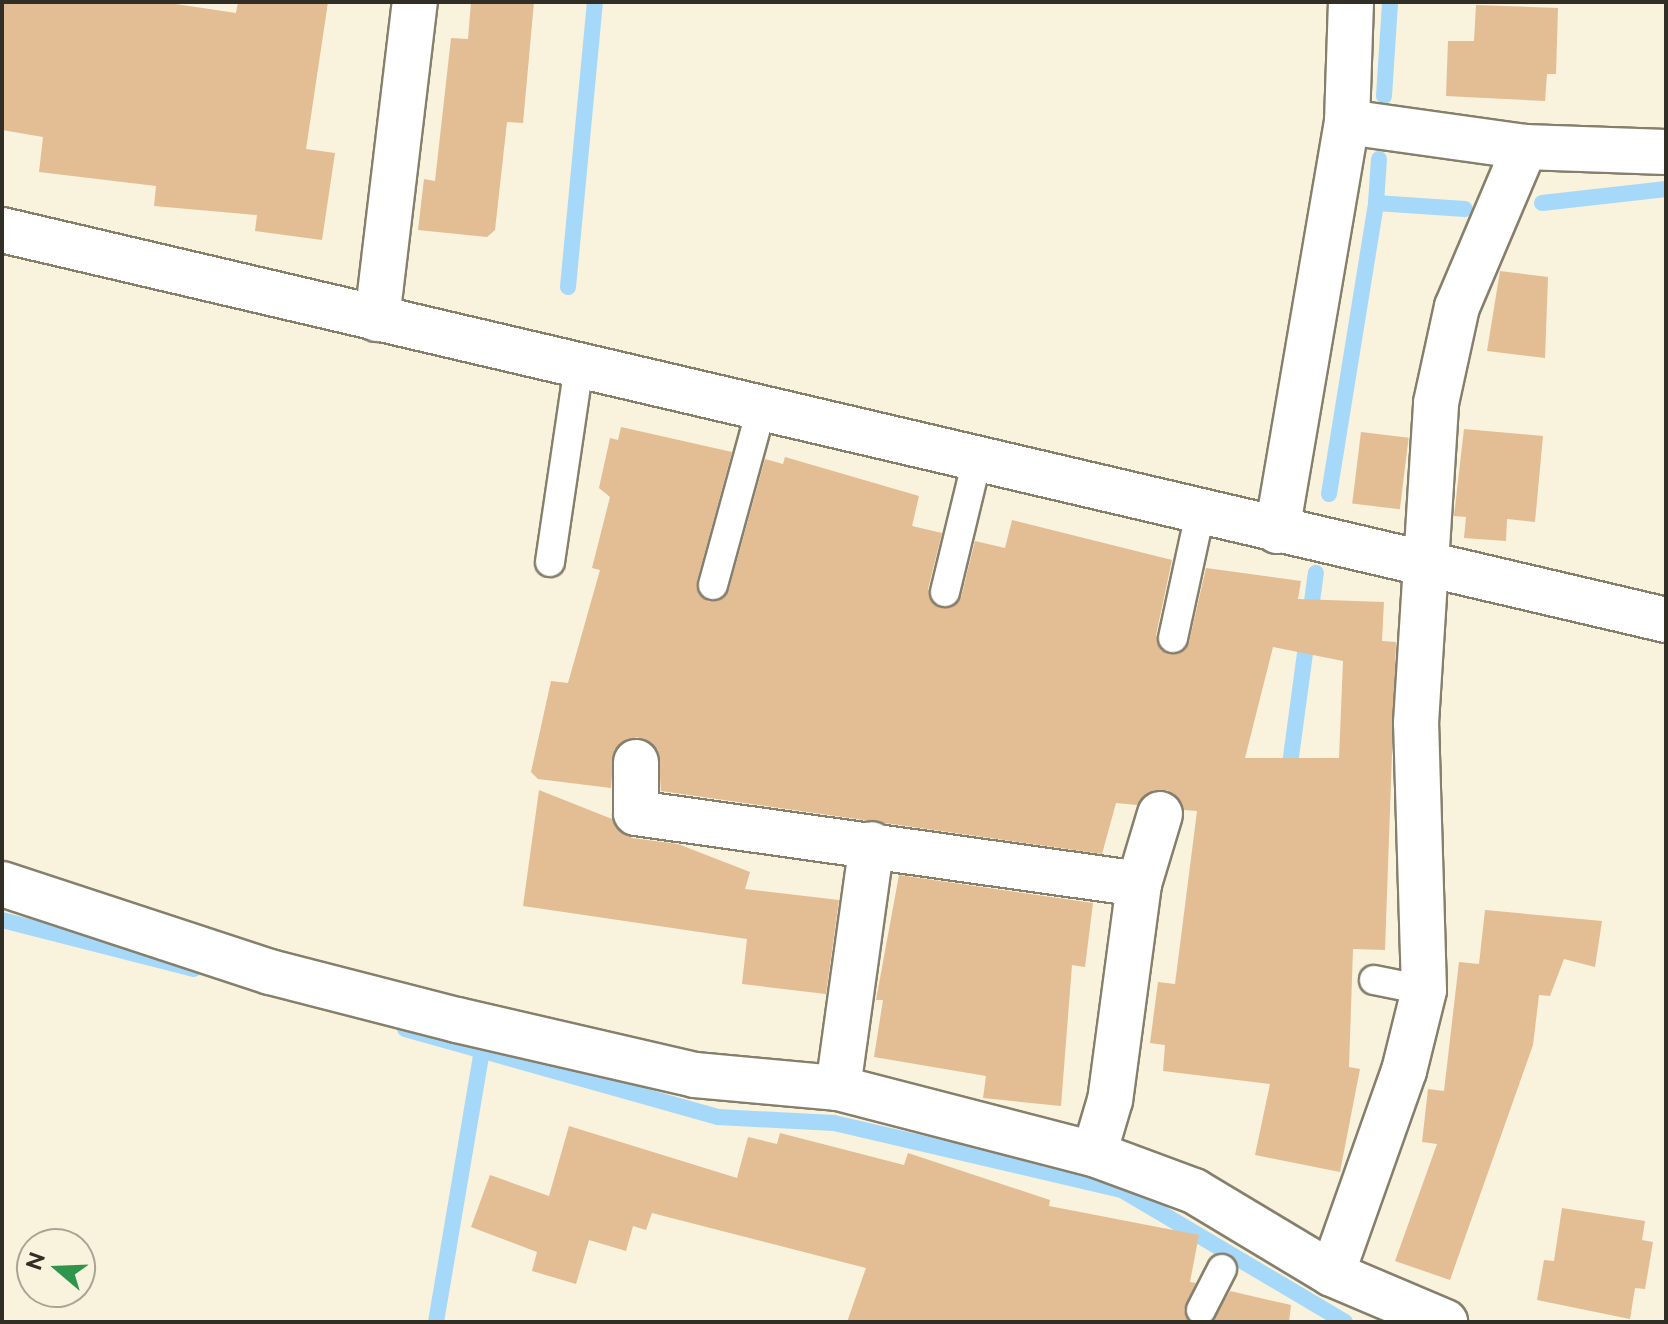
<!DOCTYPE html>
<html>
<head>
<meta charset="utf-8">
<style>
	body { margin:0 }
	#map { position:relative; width:1668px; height:1324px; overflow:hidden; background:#f9f2dd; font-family:Raleway,sans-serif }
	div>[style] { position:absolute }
	.stream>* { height:16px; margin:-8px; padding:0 8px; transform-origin:8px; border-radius:8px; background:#a6d8f9 }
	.building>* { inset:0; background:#e3bd94; transform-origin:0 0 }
	.roads { filter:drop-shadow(2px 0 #857f6c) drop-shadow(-2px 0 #857f6c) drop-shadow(0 2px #857f6c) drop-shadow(0 -2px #857f6c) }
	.lane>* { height:28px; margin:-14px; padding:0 14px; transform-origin:14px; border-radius:14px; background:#fff }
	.street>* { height:44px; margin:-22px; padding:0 22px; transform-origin:22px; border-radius:22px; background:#fff }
	.secondary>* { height:44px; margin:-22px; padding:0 22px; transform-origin:22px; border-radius:22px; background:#fff }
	span { translate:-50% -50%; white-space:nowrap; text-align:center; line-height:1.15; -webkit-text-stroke:6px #f9f2dd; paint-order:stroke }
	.frame { position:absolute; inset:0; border:4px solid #312e26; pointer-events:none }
	.north { position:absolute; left:16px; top:1228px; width:80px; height:80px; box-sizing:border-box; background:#f9f2dd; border:2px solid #a9a494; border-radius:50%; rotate:289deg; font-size:22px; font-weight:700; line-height:32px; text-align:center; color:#312e26 }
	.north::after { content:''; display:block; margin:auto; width:28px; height:36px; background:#2f954b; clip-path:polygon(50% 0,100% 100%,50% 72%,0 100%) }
</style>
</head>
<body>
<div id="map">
	<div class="stream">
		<i style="left:1384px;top:96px;width:94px;rotate:-86.3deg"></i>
		<i style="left:1376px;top:203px;width:44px;rotate:-86.1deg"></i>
		<i style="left:1542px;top:203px;width:125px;rotate:-6.4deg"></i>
		<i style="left:568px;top:287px;width:286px;rotate:-84.6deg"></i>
		<i style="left:1329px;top:494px;width:295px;rotate:-80.8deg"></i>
		<i style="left:1376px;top:203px;width:89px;rotate:3.9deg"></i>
		<i style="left:1288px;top:779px;width:208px;rotate:-82.3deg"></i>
		<i style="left:2px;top:920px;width:198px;rotate:14.3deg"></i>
		<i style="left:405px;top:1029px;width:325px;rotate:15.7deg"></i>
		<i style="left:718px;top:1117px;width:116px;rotate:3deg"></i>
		<i style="left:834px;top:1123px;width:296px;rotate:13.1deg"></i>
		<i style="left:1122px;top:1190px;width:259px;rotate:30.6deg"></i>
		<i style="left:436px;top:1322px;width:275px;rotate:-80.4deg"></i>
	</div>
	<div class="building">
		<i style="clip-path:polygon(2px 2px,162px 2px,236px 13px,238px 2px,328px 2px,306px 149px,335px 153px,322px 240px,255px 231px,257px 215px,154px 206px,156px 186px,39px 172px,43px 137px,2px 130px)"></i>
		<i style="clip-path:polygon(471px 2px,534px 2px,523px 123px,507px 122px,495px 230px,487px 237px,418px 230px,424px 179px,435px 181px,451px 38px,468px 39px)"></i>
		<i style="clip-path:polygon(1476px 5px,1558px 8px,1556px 74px,1547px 74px,1545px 101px,1446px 96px,1448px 41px,1474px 41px)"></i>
		<i style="clip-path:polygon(1500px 271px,1548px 277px,1545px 358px,1487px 351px)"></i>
		<i style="clip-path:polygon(evenodd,621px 427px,732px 452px,697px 581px,709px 602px,729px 589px,765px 459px,783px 464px,785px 457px,919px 496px,912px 526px,942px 533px,928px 589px,940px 608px,961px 597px,975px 541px,1005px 548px,1012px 520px,1172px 560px,1156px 635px,1169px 654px,1189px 642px,1206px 568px,1301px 581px,1298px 599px,1384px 602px,1382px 641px,1396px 642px,1385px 950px,1353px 949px,1349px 1067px,1360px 1069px,1340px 1172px,1255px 1155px,1270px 1084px,1163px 1071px,1165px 1045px,1150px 1043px,1158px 982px,1175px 984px,1197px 811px,1184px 810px,1168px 790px,1154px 790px,1137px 805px,1116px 803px,1102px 854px,661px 791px,658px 750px,637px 737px,614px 750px,611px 788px,538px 779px,531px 772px,551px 681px,568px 683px,600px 570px,592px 568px,610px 497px,599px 488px,610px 438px,618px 440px,621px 427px,1273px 647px,1343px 661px,1339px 758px,1245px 758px,1273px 647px)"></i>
		<i style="clip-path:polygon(1464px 429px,1543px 436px,1535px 522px,1507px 519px,1506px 541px,1464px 538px,1466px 517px,1454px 516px)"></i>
		<i style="left:1361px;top:432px;width:48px;height:72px;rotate:7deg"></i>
		<i style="clip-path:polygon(539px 790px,612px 819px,632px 838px,678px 844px,750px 872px,745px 889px,839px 900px,826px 994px,742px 984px,747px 939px,523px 906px)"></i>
		<i style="clip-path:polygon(899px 875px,1093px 903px,1085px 967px,1072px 965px,1061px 1106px,983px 1098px,986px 1076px,874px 1057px,883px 1000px,876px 1000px)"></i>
		<i style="clip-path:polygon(1485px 910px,1602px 921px,1595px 967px,1564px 959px,1550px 996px,1539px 995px,1533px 1045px,1450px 1280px,1395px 1261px,1437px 1144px,1422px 1142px,1428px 1089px,1444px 1091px,1459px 962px,1479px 964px)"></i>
		<i style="clip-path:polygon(569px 1126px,737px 1178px,748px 1137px,777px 1144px,780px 1133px,904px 1165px,908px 1153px,1050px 1200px,1049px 1206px,1199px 1235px,1190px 1282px,1196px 1283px,1184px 1310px,1190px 1322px,847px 1322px,866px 1268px,652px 1213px,646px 1230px,633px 1226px,626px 1251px,589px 1240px,576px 1284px,532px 1271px,537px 1252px,471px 1227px,490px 1175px,549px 1196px)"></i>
		<i style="clip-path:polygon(1562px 1208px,1645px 1221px,1642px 1240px,1653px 1242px,1645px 1289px,1635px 1288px,1630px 1319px,1537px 1300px,1544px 1260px,1554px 1261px)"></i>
		<i style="clip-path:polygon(1230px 1291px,1291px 1305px,1289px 1322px,1212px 1322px)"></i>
	</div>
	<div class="roads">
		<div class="lane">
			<i style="left:550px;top:562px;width:198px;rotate:-81.6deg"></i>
			<i style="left:713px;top:585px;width:182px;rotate:-74.7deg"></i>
			<i style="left:945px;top:592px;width:136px;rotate:-76.4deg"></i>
			<i style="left:1173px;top:638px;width:128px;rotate:-77.8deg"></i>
			<i style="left:1374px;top:980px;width:51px;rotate:11.3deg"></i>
			<i style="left:1201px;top:1310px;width:46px;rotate:-62.9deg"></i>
		</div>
		<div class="street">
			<i style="left:1347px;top:122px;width:180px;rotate:8deg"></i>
			<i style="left:1525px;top:147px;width:141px;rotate:2deg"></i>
			<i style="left:377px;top:319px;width:319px;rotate:-83.2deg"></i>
			<i style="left:1277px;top:531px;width:415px;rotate:-80.3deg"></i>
			<i style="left:1347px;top:122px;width:120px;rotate:-88.1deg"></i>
			<i style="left:636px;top:762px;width:51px;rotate:90deg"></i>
			<i style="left:636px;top:813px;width:508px;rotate:8.03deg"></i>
			<i style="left:1139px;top:884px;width:218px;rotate:97.6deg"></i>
			<i style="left:1110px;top:1100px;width:56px;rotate:106.5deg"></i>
			<i style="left:2px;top:884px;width:282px;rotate:18.2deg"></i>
			<i style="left:270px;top:972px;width:193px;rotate:14.4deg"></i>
			<i style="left:457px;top:1020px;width:244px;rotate:13deg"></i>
			<i style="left:695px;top:1075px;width:144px;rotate:5.2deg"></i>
			<i style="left:838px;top:1088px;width:264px;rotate:14.5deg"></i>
			<i style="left:1094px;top:1154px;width:107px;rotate:20.3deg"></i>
			<i style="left:1194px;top:1191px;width:161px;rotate:31deg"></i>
			<i style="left:1332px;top:1274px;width:123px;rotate:23deg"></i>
			<i style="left:1139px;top:884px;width:73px;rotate:-73.3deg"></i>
			<i style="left:838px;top:1088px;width:246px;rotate:-82.1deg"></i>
			<i style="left:1332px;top:1274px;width:215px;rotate:-70.5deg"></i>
			<i style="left:1404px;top:1071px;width:83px;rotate:-76.1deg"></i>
			<i style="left:1424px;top:990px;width:267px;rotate:-91.7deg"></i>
			<i style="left:1416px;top:723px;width:321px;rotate:-86.4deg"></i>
			<i style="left:1436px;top:403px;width:98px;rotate:-77.7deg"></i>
			<i style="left:1457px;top:307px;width:174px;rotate:-67deg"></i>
		</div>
		<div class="secondary">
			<i style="left:2px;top:230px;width:1709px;rotate:13.19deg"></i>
		</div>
	</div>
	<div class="frame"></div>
	<div class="north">N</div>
</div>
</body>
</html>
